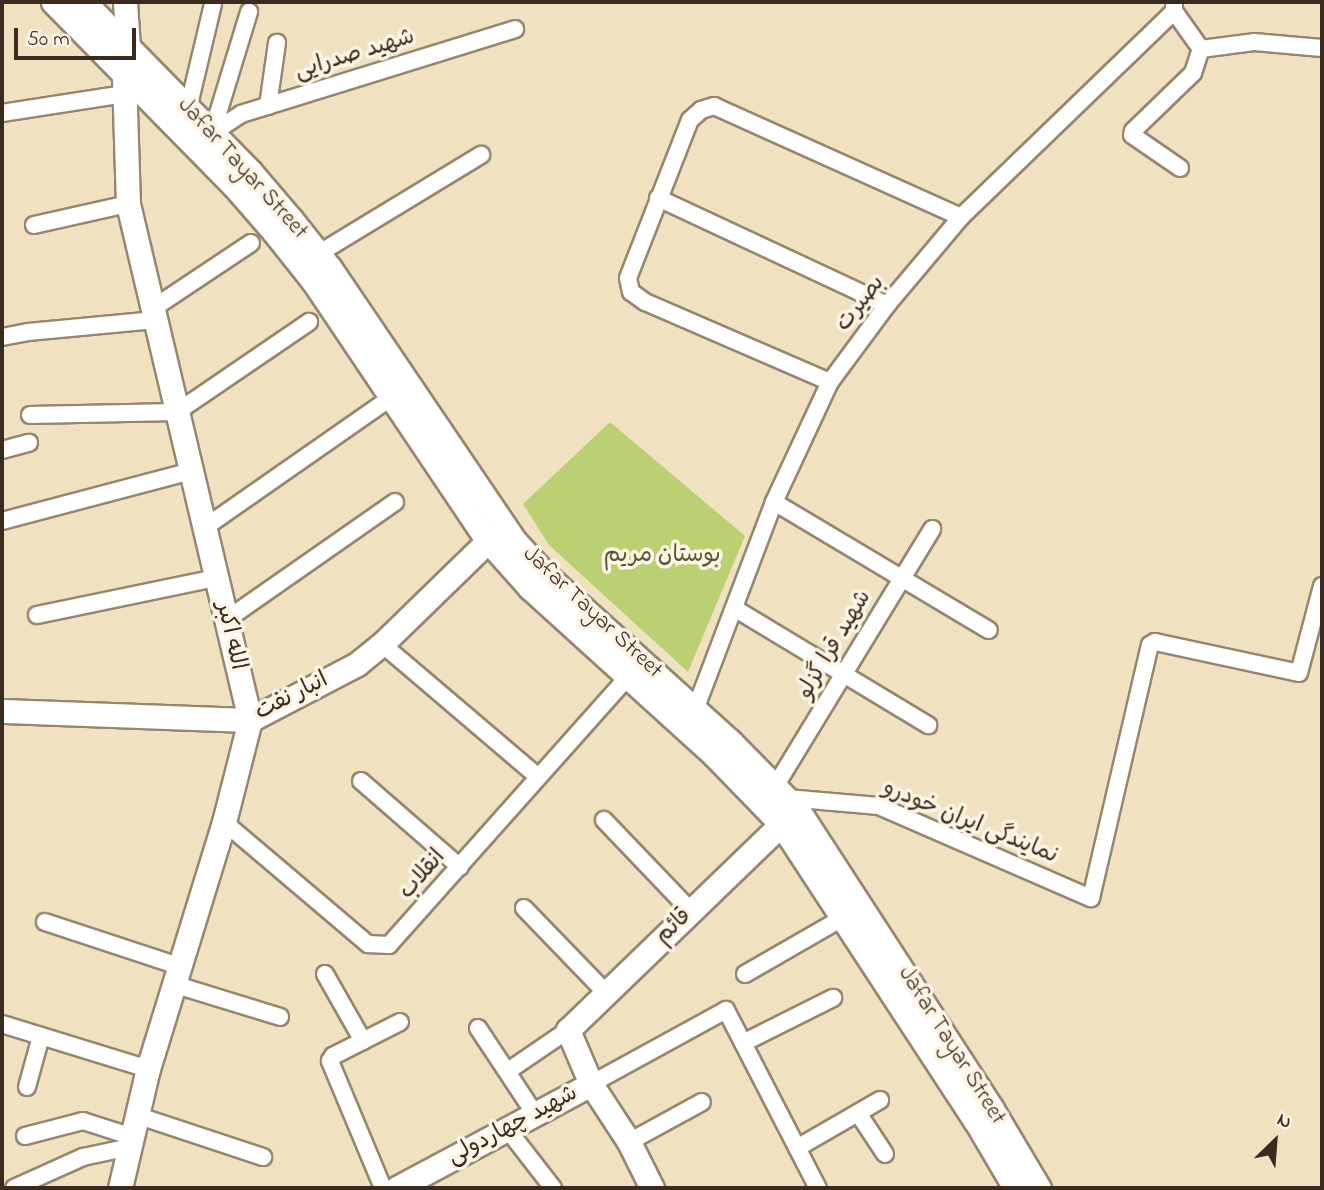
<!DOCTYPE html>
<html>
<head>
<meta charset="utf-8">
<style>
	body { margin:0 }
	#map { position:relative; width:1324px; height:1190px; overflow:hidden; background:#f0e1c1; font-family:"Indie Flower","Playpen Sans Arabic",sans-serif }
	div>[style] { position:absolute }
	.green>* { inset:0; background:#bbd073 }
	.roads { filter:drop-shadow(2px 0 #968670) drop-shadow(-2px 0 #968670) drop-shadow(0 2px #968670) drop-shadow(0 -2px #968670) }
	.street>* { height:16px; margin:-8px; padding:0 8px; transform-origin:8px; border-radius:8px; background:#fff }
	.secondary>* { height:23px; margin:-11.5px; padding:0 11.5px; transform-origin:11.5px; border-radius:11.5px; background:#fff }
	span { translate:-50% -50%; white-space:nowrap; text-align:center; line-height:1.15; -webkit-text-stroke:7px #fcf5e5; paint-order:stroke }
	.street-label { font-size:23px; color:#3b2a1e }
	.park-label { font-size:23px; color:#5b5433 }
	.frame { position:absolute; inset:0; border:4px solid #3b2a1e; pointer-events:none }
	.north { position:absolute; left:1240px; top:1106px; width:70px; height:70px; -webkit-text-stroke:5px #fcf5e5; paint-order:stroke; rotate:25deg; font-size:19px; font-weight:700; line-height:28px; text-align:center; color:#3b2a1e }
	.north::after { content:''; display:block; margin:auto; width:24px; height:32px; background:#3b2a1e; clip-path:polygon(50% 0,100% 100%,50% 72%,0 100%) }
	.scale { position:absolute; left:14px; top:28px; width:122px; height:32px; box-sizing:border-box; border:4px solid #3b2a1e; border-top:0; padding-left:9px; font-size:21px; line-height:24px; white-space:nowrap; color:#3b2a1e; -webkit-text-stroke:5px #fcf5e5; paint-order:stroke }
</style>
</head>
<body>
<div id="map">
	<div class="green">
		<i style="clip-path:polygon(610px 422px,745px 536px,688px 672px,549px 545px,523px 504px)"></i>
	</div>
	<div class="roads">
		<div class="street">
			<i style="left:1174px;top:11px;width:47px;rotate:54.6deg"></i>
			<i style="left:1201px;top:49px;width:53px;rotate:-7.5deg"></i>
			<i style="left:1254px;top:42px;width:68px;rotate:5deg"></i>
			<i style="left:268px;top:106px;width:64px;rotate:-81.9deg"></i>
			<i style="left:188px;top:109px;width:108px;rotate:-76.6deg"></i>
			<i style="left:2px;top:113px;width:124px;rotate:-8.8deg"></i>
			<i style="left:212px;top:133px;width:35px;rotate:-33deg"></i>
			<i style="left:241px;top:114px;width:287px;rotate:-17.2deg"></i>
			<i style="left:212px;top:133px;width:127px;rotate:-73deg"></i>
			<i style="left:1180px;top:168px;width:58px;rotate:-145.5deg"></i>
			<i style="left:1132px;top:135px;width:4px;rotate:-76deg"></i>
			<i style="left:1133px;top:131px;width:83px;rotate:-44deg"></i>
			<i style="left:1193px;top:73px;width:25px;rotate:-72deg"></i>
			<i style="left:658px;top:198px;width:253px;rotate:25deg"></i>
			<i style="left:34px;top:225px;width:96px;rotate:-12.6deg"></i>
			<i style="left:318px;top:254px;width:191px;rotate:-31.3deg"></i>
			<i style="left:152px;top:309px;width:119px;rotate:-33.7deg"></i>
			<i style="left:2px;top:337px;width:26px;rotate:-11deg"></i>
			<i style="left:28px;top:332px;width:128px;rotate:-5.4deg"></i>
			<i style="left:830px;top:382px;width:202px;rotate:-156.6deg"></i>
			<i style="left:645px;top:302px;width:17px;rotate:-144deg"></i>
			<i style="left:631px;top:292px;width:14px;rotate:-102deg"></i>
			<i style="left:628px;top:278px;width:170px;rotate:-68.6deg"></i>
			<i style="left:690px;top:120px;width:15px;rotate:-42deg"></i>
			<i style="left:701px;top:110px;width:14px;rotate:-17deg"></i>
			<i style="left:714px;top:106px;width:271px;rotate:24.2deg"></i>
			<i style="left:30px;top:415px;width:147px;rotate:-1.2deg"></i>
			<i style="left:177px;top:412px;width:160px;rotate:-34.3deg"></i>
			<i style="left:2px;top:450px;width:28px;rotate:-15deg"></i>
			<i style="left:774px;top:502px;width:250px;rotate:30.8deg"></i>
			<i style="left:2px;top:521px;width:196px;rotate:-14.8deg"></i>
			<i style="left:204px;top:528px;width:229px;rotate:-34.9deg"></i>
			<i style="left:734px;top:608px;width:227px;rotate:31.1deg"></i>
			<i style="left:37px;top:615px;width:183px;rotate:-11.7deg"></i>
			<i style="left:226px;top:620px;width:206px;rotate:-34.9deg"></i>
			<i style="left:382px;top:644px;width:205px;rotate:40.4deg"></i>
			<i style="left:695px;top:710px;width:222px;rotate:-69.2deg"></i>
			<i style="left:774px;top:502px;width:132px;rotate:-65deg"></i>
			<i style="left:830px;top:382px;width:96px;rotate:-53.5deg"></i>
			<i style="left:887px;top:305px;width:115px;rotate:-49.9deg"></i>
			<i style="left:961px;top:217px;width:296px;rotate:-44deg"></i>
			<i style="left:1174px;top:11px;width:9px;rotate:-90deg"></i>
			<i style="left:361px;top:781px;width:131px;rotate:41deg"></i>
			<i style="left:776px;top:785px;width:300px;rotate:-58.6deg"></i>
			<i style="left:787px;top:798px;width:92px;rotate:5deg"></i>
			<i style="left:879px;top:806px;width:231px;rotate:23.5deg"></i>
			<i style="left:1091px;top:898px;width:260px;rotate:-76.9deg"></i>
			<i style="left:1150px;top:645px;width:6px;rotate:-31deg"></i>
			<i style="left:1155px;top:642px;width:147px;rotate:12.1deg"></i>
			<i style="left:1299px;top:673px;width:90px;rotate:-75.2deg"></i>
			<i style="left:604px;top:820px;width:126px;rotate:46.3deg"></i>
			<i style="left:224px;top:822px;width:189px;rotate:40.3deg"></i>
			<i style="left:368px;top:944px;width:21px;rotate:3deg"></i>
			<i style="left:389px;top:945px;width:361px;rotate:-48.3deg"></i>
			<i style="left:524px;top:908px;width:118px;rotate:46deg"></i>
			<i style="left:45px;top:922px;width:141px;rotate:18.2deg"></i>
			<i style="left:325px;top:974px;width:77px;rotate:60.4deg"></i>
			<i style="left:745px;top:974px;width:114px;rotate:-29.9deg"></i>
			<i style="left:173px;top:984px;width:112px;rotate:17.1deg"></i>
			<i style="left:2px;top:1024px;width:153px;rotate:17.1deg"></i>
			<i style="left:478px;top:1028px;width:103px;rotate:56.5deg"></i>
			<i style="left:743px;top:1043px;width:101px;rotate:-26.6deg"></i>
			<i style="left:508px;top:1071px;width:73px;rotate:-34.3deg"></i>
			<i style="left:591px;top:1084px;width:154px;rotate:-28.7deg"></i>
			<i style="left:726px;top:1010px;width:200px;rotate:62.7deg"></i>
			<i style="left:27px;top:1087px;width:53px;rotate:-74.6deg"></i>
			<i style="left:858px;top:1113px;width:49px;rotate:56.6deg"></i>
			<i style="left:136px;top:1115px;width:134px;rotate:18.3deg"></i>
			<i style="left:508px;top:1130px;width:73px;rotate:52.2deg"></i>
			<i style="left:25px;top:1136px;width:60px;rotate:-14.5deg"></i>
			<i style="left:83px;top:1121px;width:52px;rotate:17.7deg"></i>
			<i style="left:629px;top:1142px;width:83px;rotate:-28.7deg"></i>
			<i style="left:797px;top:1148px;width:96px;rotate:-30deg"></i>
			<i style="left:14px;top:1188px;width:76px;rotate:-24.2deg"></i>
			<i style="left:83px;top:1157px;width:48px;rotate:-12deg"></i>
			<i style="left:383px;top:1188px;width:138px;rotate:-112.7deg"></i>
			<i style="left:330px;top:1061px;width:6px;rotate:-59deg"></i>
			<i style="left:333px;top:1056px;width:75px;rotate:-26.9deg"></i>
		</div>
		<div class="secondary">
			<i style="left:53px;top:2px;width:258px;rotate:45.5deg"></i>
			<i style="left:234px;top:186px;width:61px;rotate:49deg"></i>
			<i style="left:274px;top:232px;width:63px;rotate:51.5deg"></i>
			<i style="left:313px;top:281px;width:313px;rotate:56.1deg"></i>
			<i style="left:488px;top:541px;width:63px;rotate:48.2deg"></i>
			<i style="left:530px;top:588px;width:250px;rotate:42.2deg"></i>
			<i style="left:715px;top:756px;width:95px;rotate:45.9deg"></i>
			<i style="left:781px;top:824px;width:354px;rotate:56.8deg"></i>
			<i style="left:975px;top:1120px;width:79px;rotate:59.5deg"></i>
			<i style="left:61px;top:2px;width:32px;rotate:14deg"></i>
			<i style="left:92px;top:10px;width:226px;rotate:45.5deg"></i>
			<i style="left:250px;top:171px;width:63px;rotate:49.5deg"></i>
			<i style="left:291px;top:219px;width:63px;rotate:51.5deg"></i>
			<i style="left:330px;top:268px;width:328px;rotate:55.9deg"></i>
			<i style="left:514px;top:540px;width:46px;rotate:47.6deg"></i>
			<i style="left:545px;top:574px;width:249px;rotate:42.1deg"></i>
			<i style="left:730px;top:741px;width:97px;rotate:45.4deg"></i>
			<i style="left:798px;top:810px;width:356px;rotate:57deg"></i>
			<i style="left:992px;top:1109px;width:92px;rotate:59.3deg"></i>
			<i style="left:125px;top:2px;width:45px;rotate:86.2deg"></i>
			<i style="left:2px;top:711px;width:248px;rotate:2.1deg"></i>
			<i style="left:250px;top:720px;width:121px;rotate:-27.6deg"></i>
			<i style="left:357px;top:664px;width:32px;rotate:-39deg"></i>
			<i style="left:382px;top:644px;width:148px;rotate:-44.2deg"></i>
			<i style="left:488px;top:541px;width:15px;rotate:-28deg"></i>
			<i style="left:120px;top:1188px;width:122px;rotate:-76.8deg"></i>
			<i style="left:148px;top:1069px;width:258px;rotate:-72.9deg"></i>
			<i style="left:224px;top:822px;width:105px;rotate:-75.7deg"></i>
			<i style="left:250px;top:720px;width:530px;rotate:-103.3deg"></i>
			<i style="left:128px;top:204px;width:129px;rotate:-91.8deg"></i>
			<i style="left:397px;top:1188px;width:220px;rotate:-28.2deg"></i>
			<i style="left:652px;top:1188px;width:51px;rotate:-116.6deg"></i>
			<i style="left:629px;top:1142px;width:69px;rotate:-123.2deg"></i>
			<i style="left:591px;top:1084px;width:59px;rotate:-113.1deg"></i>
			<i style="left:568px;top:1030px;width:296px;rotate:-44deg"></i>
		</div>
	</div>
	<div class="street-label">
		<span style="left:355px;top:55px;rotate:-17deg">شهید صدرایی</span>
		<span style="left:242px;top:169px;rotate:48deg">Jafar Tayar Street</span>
		<span style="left:861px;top:304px;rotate:-52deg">بصیرت</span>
		<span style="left:592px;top:613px;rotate:43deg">Jafar Tayar Street</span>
		<span style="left:230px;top:636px;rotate:77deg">الله اکبر</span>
		<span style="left:835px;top:645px;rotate:-59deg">شهید قرا گزلو</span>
		<span style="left:292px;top:697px;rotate:-27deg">انبار نفت</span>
		<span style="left:970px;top:823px;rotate:22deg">نمایندگی ایران خودرو</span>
		<span style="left:423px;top:875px;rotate:-49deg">انقلاب</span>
		<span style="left:674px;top:927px;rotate:-44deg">قائم</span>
		<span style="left:951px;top:1046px;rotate:58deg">Jafar Tayar Street</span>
		<span style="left:513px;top:1126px;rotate:-28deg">شهید چهاردولی</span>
	</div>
	<div class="park-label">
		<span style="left:662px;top:556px">بوستان مریم</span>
	</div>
	<div class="frame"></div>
	<div class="north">N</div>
	<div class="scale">50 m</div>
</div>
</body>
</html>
